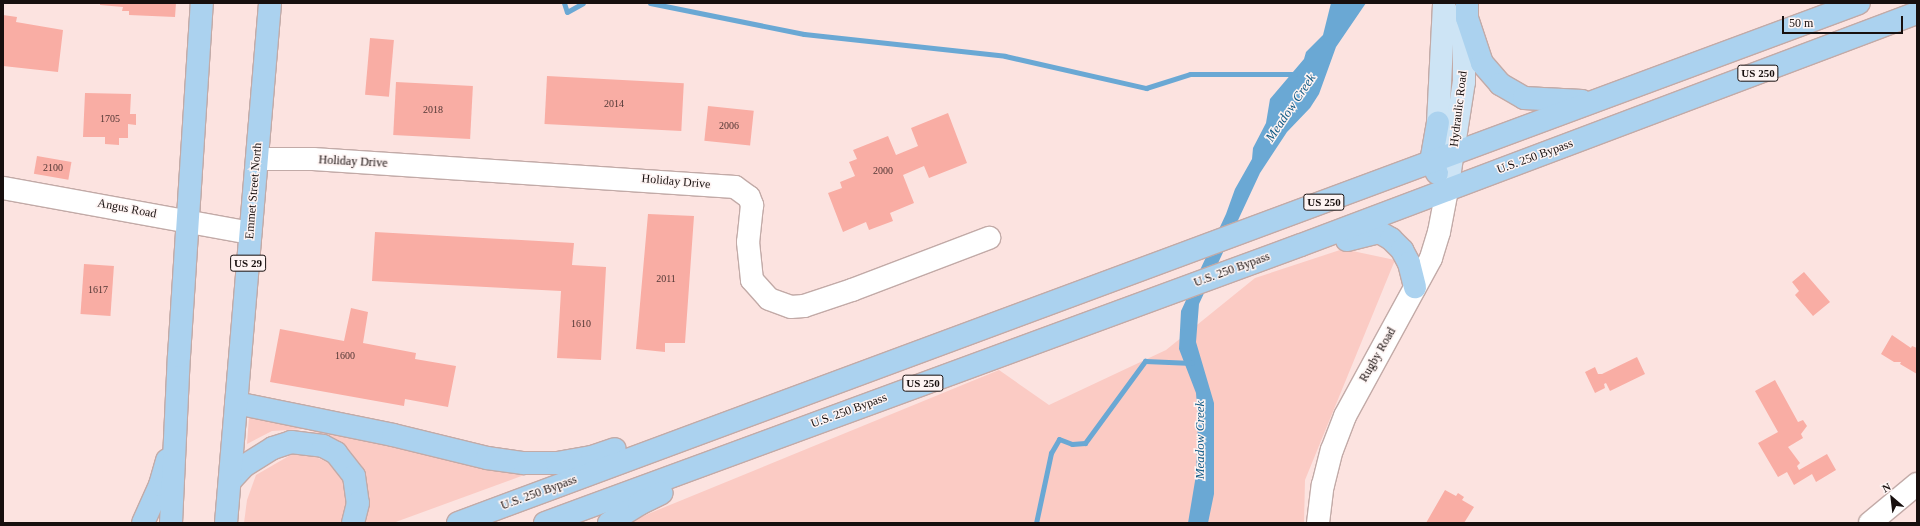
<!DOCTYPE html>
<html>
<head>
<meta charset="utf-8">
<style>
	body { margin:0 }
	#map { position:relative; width:1920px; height:526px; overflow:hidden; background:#fce3e0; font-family:"Times New Roman",serif }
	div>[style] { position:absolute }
	.green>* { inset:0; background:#fbcbc4 }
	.water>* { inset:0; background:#6aa8d4 }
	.stream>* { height:5px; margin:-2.5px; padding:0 2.5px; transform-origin:2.5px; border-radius:2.5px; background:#6aa8d4 }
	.building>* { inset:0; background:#f9ada4; transform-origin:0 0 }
	.roads { filter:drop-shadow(1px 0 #c2aaa7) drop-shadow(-1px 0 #c2aaa7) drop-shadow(0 1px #c2aaa7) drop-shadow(0 -1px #c2aaa7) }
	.minor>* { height:22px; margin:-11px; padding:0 11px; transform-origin:11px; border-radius:11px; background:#fff }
	.major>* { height:22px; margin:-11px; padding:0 11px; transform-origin:11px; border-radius:11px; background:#cde4f5 }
	.highway>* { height:22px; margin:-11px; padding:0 11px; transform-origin:11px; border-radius:11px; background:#abd2ef }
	span { translate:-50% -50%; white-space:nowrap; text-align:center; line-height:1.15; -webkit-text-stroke:3px #fef4f3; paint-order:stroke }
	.number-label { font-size:10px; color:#503634 }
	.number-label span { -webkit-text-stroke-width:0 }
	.shield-label span { padding:1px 3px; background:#fef4f3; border:1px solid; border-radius:3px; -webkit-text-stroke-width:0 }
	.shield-label { font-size:11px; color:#170f0e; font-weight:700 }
	.street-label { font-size:12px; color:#170f0e }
	.water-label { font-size:13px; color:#105a85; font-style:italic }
	.frame { position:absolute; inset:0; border:4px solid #170f0e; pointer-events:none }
	.north { position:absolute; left:1872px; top:478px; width:40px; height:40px; -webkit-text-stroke:3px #fef4f3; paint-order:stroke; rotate:332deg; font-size:11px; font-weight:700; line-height:16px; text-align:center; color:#170f0e }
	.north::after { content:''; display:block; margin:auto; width:14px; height:18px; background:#170f0e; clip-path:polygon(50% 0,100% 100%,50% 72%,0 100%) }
	.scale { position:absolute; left:1782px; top:16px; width:121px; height:18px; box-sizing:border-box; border:2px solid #170f0e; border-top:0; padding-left:5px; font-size:12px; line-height:14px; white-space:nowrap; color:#170f0e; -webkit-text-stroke:3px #fef4f3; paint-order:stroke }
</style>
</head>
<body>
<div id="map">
	<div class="green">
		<i style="clip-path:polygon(1343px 249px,1395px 260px,1305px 480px,1304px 523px,626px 523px,999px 370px,1049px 405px,1166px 350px,1255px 278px)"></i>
		<i style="clip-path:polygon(249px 417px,527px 474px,393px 523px,362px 523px,365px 478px,351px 452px,333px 438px,305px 429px,272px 431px,247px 444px)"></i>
		<i style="clip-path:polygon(294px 453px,313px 456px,332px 464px,343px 477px,348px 498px,343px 521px,341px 523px,244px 523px,247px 500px,256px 475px)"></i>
	</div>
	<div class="water">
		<i style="clip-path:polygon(1331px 3px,1366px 3px,1336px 47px,1319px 94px,1310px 108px,1287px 132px,1260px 173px,1199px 304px,1196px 342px,1214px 403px,1214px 494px,1208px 523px,1188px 523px,1196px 475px,1198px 420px,1196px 393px,1179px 349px,1181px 311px,1226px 214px,1235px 189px,1252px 159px,1253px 148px,1266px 123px,1270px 99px,1304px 59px,1306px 52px,1323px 35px)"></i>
	</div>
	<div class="stream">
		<i style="left:564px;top:3px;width:9px;rotate:72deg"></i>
		<i style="left:567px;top:12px;width:18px;rotate:-29deg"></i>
		<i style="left:650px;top:3px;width:157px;rotate:11.4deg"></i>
		<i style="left:804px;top:34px;width:202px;rotate:6.2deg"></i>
		<i style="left:1005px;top:56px;width:145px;rotate:12.8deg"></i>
		<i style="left:1146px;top:88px;width:46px;rotate:-17.7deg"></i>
		<i style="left:1190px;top:74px;width:105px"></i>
		<i style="left:1036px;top:523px;width:72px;rotate:-77.9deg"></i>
		<i style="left:1051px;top:453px;width:16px;rotate:-60deg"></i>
		<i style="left:1059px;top:439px;width:14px;rotate:21deg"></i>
		<i style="left:1072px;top:444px;width:13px;rotate:-4deg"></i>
		<i style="left:1085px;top:443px;width:102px;rotate:-53.8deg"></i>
		<i style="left:1145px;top:361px;width:47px;rotate:2.4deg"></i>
	</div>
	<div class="building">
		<i style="clip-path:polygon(100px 3px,176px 3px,175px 17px,129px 15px,129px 11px,122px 11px,123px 7px,100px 5px)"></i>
		<i style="clip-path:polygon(3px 15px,17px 17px,16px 22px,63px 30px,58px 72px,3px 66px)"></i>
		<i style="left:370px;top:38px;width:24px;height:57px;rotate:5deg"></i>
		<i style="left:547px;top:76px;width:137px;height:48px;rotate:3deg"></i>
		<i style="left:396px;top:82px;width:77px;height:53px;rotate:3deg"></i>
		<i style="clip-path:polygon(85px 93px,131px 94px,130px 114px,136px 114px,136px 125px,128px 124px,128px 138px,119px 138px,119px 145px,105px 144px,105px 137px,83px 137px)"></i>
		<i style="left:708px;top:106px;width:46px;height:35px;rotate:6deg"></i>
		<i style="clip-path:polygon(948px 113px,967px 163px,929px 178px,924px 166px,903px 175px,914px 203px,890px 213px,893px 221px,869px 230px,866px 222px,843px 232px,828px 193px,842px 188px,840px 182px,855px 176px,849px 162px,857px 159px,853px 150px,888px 136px,896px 155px,918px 146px,911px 128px)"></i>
		<i style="left:37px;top:156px;width:35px;height:18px;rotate:10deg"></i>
		<i style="clip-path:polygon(648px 214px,694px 216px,685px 343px,665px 343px,665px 352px,636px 349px)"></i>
		<i style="clip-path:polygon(375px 232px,574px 243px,572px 265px,606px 267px,601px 360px,557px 358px,561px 291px,372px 281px)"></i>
		<i style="left:84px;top:264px;width:30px;height:50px;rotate:4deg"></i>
		<i style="clip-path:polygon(1804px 272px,1830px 302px,1813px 316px,1795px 295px,1799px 291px,1792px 282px)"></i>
		<i style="clip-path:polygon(351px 308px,368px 312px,363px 343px,416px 353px,415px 359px,456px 366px,448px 407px,405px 399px,404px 406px,270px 382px,280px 329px,344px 341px)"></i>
		<i style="clip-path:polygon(1892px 335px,1911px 348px,1912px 346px,1917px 348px,1917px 374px,1900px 364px,1901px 362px,1894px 362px,1881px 354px)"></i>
		<i style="clip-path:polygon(1637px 357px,1645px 374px,1610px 391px,1606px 383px,1604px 384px,1605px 388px,1595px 393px,1585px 372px,1595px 367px,1598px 374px,1602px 374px)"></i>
		<i style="clip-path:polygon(1775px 380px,1798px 422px,1803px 420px,1807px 426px,1801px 434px,1803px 438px,1788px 447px,1800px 463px,1797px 466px,1799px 470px,1827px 454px,1836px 470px,1816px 482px,1812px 474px,1794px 485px,1787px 472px,1778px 477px,1758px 443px,1778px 432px,1755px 391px)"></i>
		<i style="clip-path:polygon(1445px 490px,1456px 496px,1458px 493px,1464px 497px,1462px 500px,1474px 507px,1464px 523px,1426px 523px)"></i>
	</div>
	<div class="roads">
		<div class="minor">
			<i style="left:257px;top:159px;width:56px"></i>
			<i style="left:313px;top:159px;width:423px;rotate:3.8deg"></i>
			<i style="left:735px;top:187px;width:17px;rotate:36deg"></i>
			<i style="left:749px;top:197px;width:9px;rotate:69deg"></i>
			<i style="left:752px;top:205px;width:37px;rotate:96deg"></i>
			<i style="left:748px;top:242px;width:38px;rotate:84deg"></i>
			<i style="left:752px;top:280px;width:25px;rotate:48deg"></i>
			<i style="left:769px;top:299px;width:23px;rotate:20deg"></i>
			<i style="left:791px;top:307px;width:13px;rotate:-4deg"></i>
			<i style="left:804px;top:306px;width:51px;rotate:-18.4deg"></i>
			<i style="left:852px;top:290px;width:147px;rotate:-20.8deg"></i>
			<i style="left:3px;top:188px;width:251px;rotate:10.3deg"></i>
			<i style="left:1318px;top:523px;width:38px;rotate:-83deg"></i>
			<i style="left:1323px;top:485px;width:36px;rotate:-76deg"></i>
			<i style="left:1332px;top:450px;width:36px;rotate:-69deg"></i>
			<i style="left:1345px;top:416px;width:180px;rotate:-61.4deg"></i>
			<i style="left:1431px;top:258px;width:27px;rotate:-73deg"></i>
			<i style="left:1439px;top:232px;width:43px;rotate:-79.2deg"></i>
			<i style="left:1870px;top:523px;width:61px;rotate:-39.7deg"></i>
		</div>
		<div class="major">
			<i style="left:1438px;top:123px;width:120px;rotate:-87.1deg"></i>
			<i style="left:1447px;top:190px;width:109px;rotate:-81.1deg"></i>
			<i style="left:1464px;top:82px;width:70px;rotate:-90deg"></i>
		</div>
		<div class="highway">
			<i style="left:1467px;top:3px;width:15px;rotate:90deg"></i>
			<i style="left:1467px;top:18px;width:47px;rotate:71.6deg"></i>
			<i style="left:1482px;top:63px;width:28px;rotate:49deg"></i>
			<i style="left:1500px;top:84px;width:28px;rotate:30deg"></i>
			<i style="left:1524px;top:98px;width:58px;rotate:3deg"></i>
			<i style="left:1437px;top:173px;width:13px;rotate:-119deg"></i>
			<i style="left:1431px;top:162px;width:40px;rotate:-80deg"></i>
			<i style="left:1347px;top:240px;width:33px;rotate:-14deg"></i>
			<i style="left:1379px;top:232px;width:14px;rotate:30deg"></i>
			<i style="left:1391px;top:239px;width:16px;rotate:45deg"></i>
			<i style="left:1402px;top:250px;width:15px;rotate:62deg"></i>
			<i style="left:1409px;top:263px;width:25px;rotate:76deg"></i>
			<i style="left:236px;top:403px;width:160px;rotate:11.5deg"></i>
			<i style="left:393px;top:435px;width:97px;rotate:13.7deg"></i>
			<i style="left:487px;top:458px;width:37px;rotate:8deg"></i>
			<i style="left:524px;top:463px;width:33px"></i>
			<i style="left:557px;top:463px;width:36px;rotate:-10deg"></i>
			<i style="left:592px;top:457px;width:24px;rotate:-19deg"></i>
			<i style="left:231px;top:480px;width:19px;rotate:-47deg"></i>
			<i style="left:244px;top:466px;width:34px;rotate:-32deg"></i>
			<i style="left:273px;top:448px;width:19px;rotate:-18deg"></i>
			<i style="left:291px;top:442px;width:32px;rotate:7deg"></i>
			<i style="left:323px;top:446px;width:15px;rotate:28deg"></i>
			<i style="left:336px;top:453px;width:29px;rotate:52deg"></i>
			<i style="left:354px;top:476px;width:27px;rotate:82deg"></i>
			<i style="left:358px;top:503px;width:21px;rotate:104deg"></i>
			<i style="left:143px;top:523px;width:42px;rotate:-65.9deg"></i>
			<i style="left:160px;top:485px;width:26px;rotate:-74deg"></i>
			<i style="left:171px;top:523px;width:167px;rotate:-87.3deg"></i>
			<i style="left:179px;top:356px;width:354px;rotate:-86.3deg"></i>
			<i style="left:226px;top:523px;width:522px;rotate:-85.16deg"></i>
			<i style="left:458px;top:523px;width:1494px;rotate:-20.36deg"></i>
			<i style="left:545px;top:523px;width:805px;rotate:-20.19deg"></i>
			<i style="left:1301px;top:245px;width:658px;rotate:-20.64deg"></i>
			<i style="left:609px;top:523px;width:36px;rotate:-32deg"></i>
			<i style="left:639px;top:504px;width:25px;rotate:-26deg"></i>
		</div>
	</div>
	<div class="number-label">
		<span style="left:614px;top:104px">2014</span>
		<span style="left:433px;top:110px">2018</span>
		<span style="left:110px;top:119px">1705</span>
		<span style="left:729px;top:126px">2006</span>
		<span style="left:53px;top:168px">2100</span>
		<span style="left:883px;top:171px">2000</span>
		<span style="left:666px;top:279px">2011</span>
		<span style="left:98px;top:290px">1617</span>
		<span style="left:581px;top:324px">1610</span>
		<span style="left:345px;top:356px">1600</span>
	</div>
	<div class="shield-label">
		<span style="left:1758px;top:73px">US 250</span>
		<span style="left:1324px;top:202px">US 250</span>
		<span style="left:248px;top:263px">US 29</span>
		<span style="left:923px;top:383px">US 250</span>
	</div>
	<div class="street-label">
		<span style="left:1459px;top:109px;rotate:-83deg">Hydraulic Road</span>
		<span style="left:1535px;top:157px;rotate:-20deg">U.S. 250 Bypass</span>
		<span style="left:353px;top:162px;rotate:3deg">Holiday Drive</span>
		<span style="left:676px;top:182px;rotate:5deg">Holiday Drive</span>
		<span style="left:254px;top:191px;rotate:-85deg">Emmet Street North</span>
		<span style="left:127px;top:209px;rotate:11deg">Angus Road</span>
		<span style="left:1232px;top:270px;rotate:-20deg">U.S. 250 Bypass</span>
		<span style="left:1378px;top:355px;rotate:-60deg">Rugby Road</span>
		<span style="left:849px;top:411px;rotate:-20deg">U.S. 250 Bypass</span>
		<span style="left:539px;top:493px;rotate:-20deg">U.S. 250 Bypass</span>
	</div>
	<div class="water-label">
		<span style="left:1291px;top:108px;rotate:-56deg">Meadow Creek</span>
		<span style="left:1200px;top:440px;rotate:-90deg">Meadow Creek</span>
	</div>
	<div class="frame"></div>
	<div class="north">N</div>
	<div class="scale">50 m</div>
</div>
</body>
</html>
